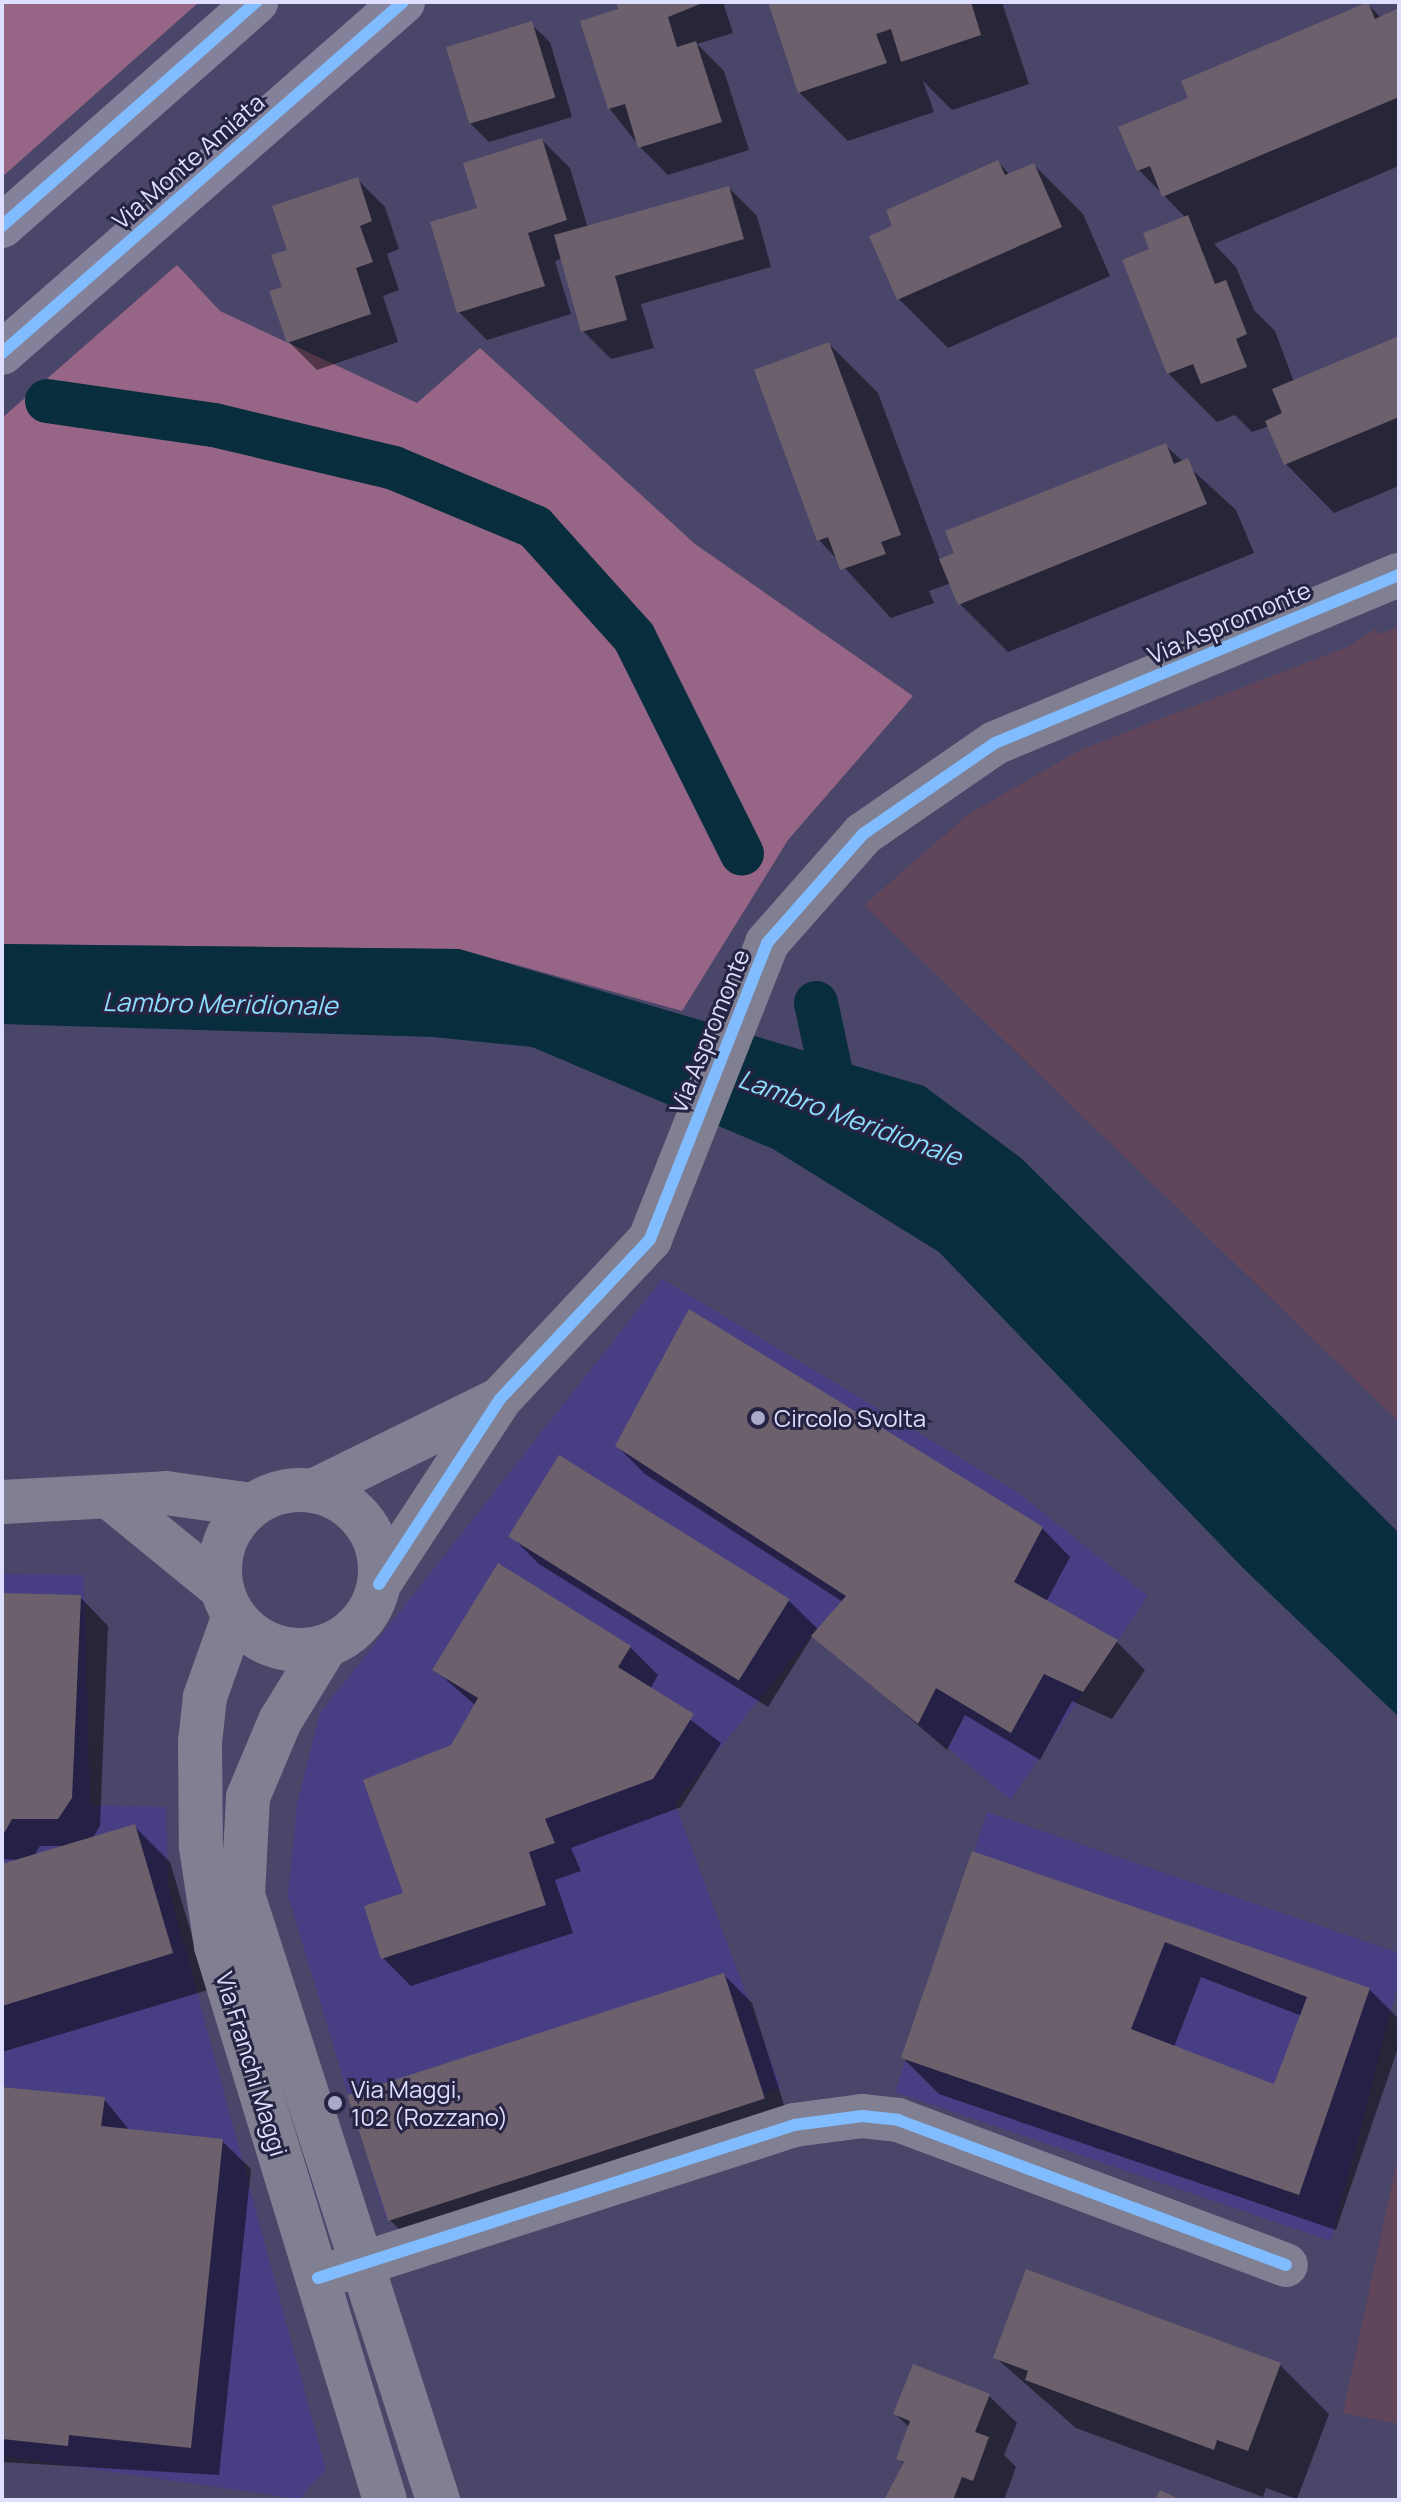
<!DOCTYPE html>
<html>
<head>
<meta charset="utf-8">
<style>
	body { margin:0 }
	#map { position:relative; width:1401px; height:2502px; overflow:hidden; background:#4a466a; font-family:Manrope,sans-serif }
	div>[style] { position:absolute }
	.built>* { inset:0; background:#473e83 }
	.green>* { inset:0; background:#61455a }
	.forest>* { inset:0; background:#976686 }
	.water>* { inset:0; background:#082d3c }
	.shadow>* { inset:0; background:#0007 }
	.canal>* { height:44px; margin:-22px; padding:0 22px; transform-origin:22px; border-radius:22px; background:#082d3c }
	.building>* { inset:0; background:#6d606d; transform-origin:0 0 }
	.minor>* { height:44px; margin:-22px; padding:0 22px; transform-origin:22px; border-radius:22px; background:#808092 }
	.minor>.ring { margin:-22px; padding:0; box-sizing:content-box; background:none; border:44px solid #808092; border-radius:50% }
	.secondary>* { height:44px; margin:-22px; padding:0 22px; transform-origin:22px; border-radius:22px; background:#84829a }
	.cycleway>* { height:12px; margin:-6px; padding:0 6px; transform-origin:6px; border-radius:6px; background:#80bcff }
	.dots>* { width:22px; height:22px; translate:-50% -50%; box-sizing:border-box; border:4px solid #262442; border-radius:50% }
	span { translate:-50% -50%; white-space:nowrap; text-align:center; line-height:1.15; -webkit-text-stroke:6px #262442; paint-order:stroke }
	.street-label { font-size:24px; color:#dedefe }
	.poi-label { font-size:24px; color:#dedefe }
	.left { translate:0 -50%; text-align:left }
	.water-label { font-size:26px; color:#8cdcfc; font-style:italic }
	.frame { position:absolute; inset:0; border:4px solid #dedefe; pointer-events:none }
</style>
</head>
<body>
<div id="map">
	<div class="built">
		<i style="clip-path:polygon(662px 1279px,1017px 1492px,1148px 1596px,1011px 1800px,811px 1636px,675px 1803px,781px 2088px,386px 2219px,288px 1896px,297px 1805px,320px 1713px)"></i>
		<i style="clip-path:polygon(2px 1574px,84px 1575px,90px 1805px,166px 1807px,168px 1885px,326px 2470px,299px 2499px,2px 2456px)"></i>
		<i style="clip-path:polygon(987px 1812px,1399px 1953px,1399px 1981px,1331px 2241px,895px 2092px)"></i>
	</div>
	<div class="green">
		<i style="clip-path:polygon(1399px 627px,1399px 1422px,864px 905px,969px 814px,1080px 750px,1350px 646px,1375px 629px,1379px 634px)"></i>
		<i style="clip-path:polygon(1396px 2165px,1399px 2165px,1399px 2424px,1343px 2413px)"></i>
	</div>
	<div class="forest">
		<i style="clip-path:polygon(2px 2px,199px 2px,2px 177px)"></i>
		<i style="clip-path:polygon(177px 265px,220px 311px,417px 403px,480px 348px,695px 544px,913px 696px,788px 840px,682px 1011px,459px 949px,2px 944px,2px 418px)"></i>
	</div>
	<div class="water">
		<i style="clip-path:polygon(2px 944px,459px 949px,924px 1086px,1021px 1158px,1399px 1533px,1399px 1717px,1243px 1568px,939px 1252px,773px 1149px,532px 1047px,433px 1037px,2px 1024px)"></i>
	</div>
	<div class="shadow">
		<i style="clip-path:polygon(618px 2px,723px 2px,733px 33px,697px 44px,724px 71px,749px 150px,668px 175px,640px 147px,609px 108px)"></i>
		<i style="clip-path:polygon(770px 2px,1002px 2px,1029px 84px,952px 110px,923px 81px,934px 112px,848px 141px,799px 92px)"></i>
		<i style="clip-path:polygon(1368px 4px,1381px 18px,1399px 11px,1399px 166px,1214px 244px,1236px 267px,1254px 310px,1275px 331px,1294px 382px,1399px 338px,1399px 486px,1334px 513px,1286px 464px,1269px 426px,1252px 432px,1235px 415px,1217px 422px,1168px 373px,1152px 250px,1186px 218px,1139px 170px,1190px 99px)"></i>
		<i style="clip-path:polygon(531px 24px,550px 42px,572px 117px,489px 142px,470px 123px)"></i>
		<i style="clip-path:polygon(542px 140px,570px 168px,588px 228px,729px 188px,757px 216px,771px 267px,641px 304px,654px 348px,611px 359px,583px 331px,563px 258px,555px 261px,571px 314px,487px 340px,459px 312px,480px 209px)"></i>
		<i style="clip-path:polygon(998px 162px,1010px 175px,1034px 165px,1083px 214px,1110px 276px,948px 348px,899px 299px,895px 227px)"></i>
		<i style="clip-path:polygon(357px 179px,385px 207px,399px 249px,387px 254px,399px 290px,383px 296px,398px 342px,317px 370px,289px 342px,290px 251px)"></i>
		<i style="clip-path:polygon(829px 344px,878px 393px,940px 560px,1165px 445px,1236px 510px,1254px 553px,1008px 652px,959px 603px,951px 583px,929px 591px,934px 603px,891px 618px,819px 540px)"></i>
		<i style="clip-path:polygon(617px 1446px,1042px 1528px,1070px 1557px,1046px 1602px,1117px 1642px,1145px 1670px,1112px 1719px,1072px 1701px,1040px 1760px,965px 1715px,947px 1750px,813px 1635px,768px 1707px,539px 1564px,511px 1536px,789px 1601px,819px 1630px,843px 1602px,645px 1474px)"></i>
		<i style="clip-path:polygon(evenodd,2px 1595px,80px 1597px,108px 1626px,100px 1826px,92px 1839px,134px 1826px,170px 1862px,208px 1990px,2px 2052px,2px 1866px,20px 1860px,2px 1859px,2px 1595px,40px 1846px,64px 1846px,34px 1856px,40px 1846px)"></i>
		<i style="clip-path:polygon(630px 1647px,658px 1675px,650px 1689px,721px 1743px,681px 1807px,571px 1848px,581px 1871px,555px 1880px,573px 1933px,411px 1986px,383px 1958px,452px 1746px,476px 1706px,435px 1670px)"></i>
		<i style="clip-path:polygon(evenodd,973px 1854px,1369px 1989px,1399px 2019px,1399px 2045px,1336px 2230px,939px 2094px,903px 2058px,973px 1854px,1201px 1977px,1302px 2016px,1275px 2086px,1174px 2047px,1201px 1977px)"></i>
		<i style="clip-path:polygon(724px 1975px,752px 2003px,791px 2127px,416px 2246px,388px 2218px)"></i>
		<i style="clip-path:polygon(2px 2087px,104px 2099px,131px 2132px,222px 2141px,251px 2169px,219px 2475px,2px 2462px)"></i>
		<i style="clip-path:polygon(995px 2357px,1280px 2365px,1329px 2414px,1297px 2499px,1266px 2488px,1263px 2497px,1076px 2428px)"></i>
		<i style="clip-path:polygon(988px 2395px,1017px 2423px,1004px 2455px,1016px 2467px,1004px 2500px,888px 2500px,905px 2465px,898px 2458px,910px 2428px,895px 2414px)"></i>
	</div>
	<div class="canal">
		<i style="left:47px;top:401px;width:169px;rotate:8.2deg"></i>
		<i style="left:214px;top:425px;width:185px;rotate:13.4deg"></i>
		<i style="left:394px;top:468px;width:153px;rotate:22.7deg"></i>
		<i style="left:535px;top:527px;width:148px;rotate:48deg"></i>
		<i style="left:634px;top:637px;width:242px;rotate:63.5deg"></i>
		<i style="left:816px;top:1003px;width:108px;rotate:77.8deg"></i>
	</div>
	<div class="building">
		<i style="clip-path:polygon(616px 2px,705px 2px,668px 17px,677px 47px,696px 41px,722px 122px,638px 148px,625px 104px,608px 109px,580px 21px,618px 9px)"></i>
		<i style="clip-path:polygon(768px 2px,971px 2px,981px 35px,901px 62px,891px 29px,876px 34px,887px 63px,798px 93px)"></i>
		<i style="clip-path:polygon(1368px 2px,1375px 19px,1399px 8px,1399px 97px,1162px 197px,1150px 166px,1137px 171px,1118px 127px,1188px 98px,1181px 81px)"></i>
		<i style="left:532px;top:21px;width:80px;height:90px;rotate:73deg"></i>
		<i style="clip-path:polygon(542px 138px,567px 220px,528px 233px,545px 286px,457px 313px,430px 222px,477px 208px,463px 163px)"></i>
		<i style="clip-path:polygon(998px 160px,1005px 175px,1034px 163px,1062px 227px,897px 300px,869px 236px,892px 226px,886px 210px)"></i>
		<i style="clip-path:polygon(358px 177px,372px 221px,360px 226px,373px 262px,356px 268px,371px 314px,287px 343px,269px 291px,282px 287px,271px 255px,287px 250px,272px 206px)"></i>
		<i style="clip-path:polygon(729px 186px,744px 239px,615px 276px,627px 320px,581px 332px,554px 235px)"></i>
		<i style="clip-path:polygon(1188px 215px,1215px 284px,1226px 280px,1247px 334px,1236px 339px,1247px 367px,1201px 384px,1193px 364px,1167px 374px,1122px 260px,1149px 249px,1143px 233px)"></i>
		<i style="clip-path:polygon(1399px 336px,1399px 417px,1284px 465px,1265px 421px,1282px 413px,1272px 389px)"></i>
		<i style="clip-path:polygon(829px 342px,901px 535px,881px 542px,886px 554px,840px 570px,828px 537px,817px 541px,754px 370px)"></i>
		<i style="clip-path:polygon(1166px 443px,1174px 464px,1188px 458px,1207px 504px,958px 605px,939px 559px,954px 553px,945px 531px)"></i>
		<i style="clip-path:polygon(689px 1309px,1043px 1527px,1014px 1582px,1118px 1640px,1083px 1692px,1044px 1674px,1011px 1733px,936px 1688px,918px 1724px,811px 1636px,846px 1596px,615px 1446px)"></i>
		<i style="left:559px;top:1455px;width:272px;height:96px;rotate:32deg"></i>
		<i style="clip-path:polygon(498px 1563px,631px 1646px,618px 1667px,694px 1714px,653px 1779px,545px 1819px,555px 1843px,529px 1852px,546px 1905px,381px 1959px,364px 1906px,403px 1893px,363px 1780px,451px 1745px,478px 1698px,432px 1670px)"></i>
		<i style="clip-path:polygon(2px 1593px,81px 1595px,72px 1798px,58px 1819px,12px 1819px,2px 1837px)"></i>
		<i style="clip-path:polygon(135px 1824px,173px 1953px,2px 2006px,2px 1864px)"></i>
		<i style="clip-path:polygon(evenodd,972px 1851px,1370px 1988px,1299px 2195px,901px 2058px,972px 1851px,1165px 1942px,1307px 1997px,1274px 2084px,1131px 2029px,1165px 1942px)"></i>
		<i style="left:724px;top:1973px;width:132px;height:396px;rotate:72deg"></i>
		<i style="clip-path:polygon(2px 2087px,105px 2097px,101px 2126px,223px 2139px,191px 2448px,69px 2435px,68px 2446px,2px 2439px)"></i>
		<i style="clip-path:polygon(1026px 2269px,1281px 2363px,1248px 2451px,1217px 2440px,1214px 2450px,1025px 2380px,1028px 2371px,993px 2358px)"></i>
		<i style="clip-path:polygon(913px 2364px,990px 2394px,975px 2432px,989px 2437px,973px 2481px,962px 2477px,953px 2500px,884px 2500px,904px 2462px,896px 2459px,910px 2421px,893px 2414px)"></i>
		<i style="clip-path:polygon(1160px 2490px,1181px 2500px,1155px 2500px)"></i>
	</div>
	<div class="minor">
		<i class="ring" style="left:220px;top:1490px;width:116px;height:116px"></i>
		<i style="left:315px;top:1490px;width:204px;rotate:-26.2deg"></i>
		<i style="left:113px;top:1500px;width:141px;rotate:39.2deg"></i>
		<i style="left:2px;top:1502px;width:164px;rotate:-3.1deg"></i>
		<i style="left:166px;top:1493px;width:87px;rotate:7.9deg"></i>
		<i style="left:379px;top:1584px;width:221px;rotate:-56.8deg"></i>
		<i style="left:500px;top:1399px;width:219px;rotate:-46.8deg"></i>
		<i style="left:650px;top:1239px;width:318px;rotate:-68.4deg"></i>
		<i style="left:767px;top:943px;width:145px;rotate:-48.6deg"></i>
		<i style="left:863px;top:834px;width:160px;rotate:-34.6deg"></i>
		<i style="left:995px;top:743px;width:438px;rotate:-22.6deg"></i>
		<i style="left:232px;top:1621px;width:81px;rotate:109.6deg"></i>
		<i style="left:205px;top:1697px;width:45px;rotate:96.3deg"></i>
		<i style="left:200px;top:1742px;width:105px;rotate:89.5deg"></i>
		<i style="left:201px;top:1847px;width:100px;rotate:81.4deg"></i>
		<i style="left:216px;top:1946px;width:579px;rotate:73.04deg"></i>
		<i style="left:326px;top:1646px;width:88px;rotate:121.5deg"></i>
		<i style="left:280px;top:1721px;width:82px;rotate:112.8deg"></i>
		<i style="left:248px;top:1797px;width:98px;rotate:92.9deg"></i>
		<i style="left:243px;top:1895px;width:636px;rotate:72.14deg"></i>
		<i style="left:318px;top:2278px;width:500px;rotate:-17.8deg"></i>
		<i style="left:794px;top:2125px;width:69px;rotate:-7.5deg"></i>
		<i style="left:862px;top:2116px;width:36px;rotate:6deg"></i>
		<i style="left:898px;top:2120px;width:414px;rotate:20.5deg"></i>
	</div>
	<div class="secondary">
		<i style="left:2px;top:226px;width:339px;rotate:-41.4deg"></i>
		<i style="left:2px;top:353px;width:533px;rotate:-41.2deg"></i>
	</div>
	<div class="cycleway">
		<i style="left:2px;top:226px;width:339px;rotate:-41.4deg"></i>
		<i style="left:2px;top:353px;width:533px;rotate:-41.2deg"></i>
		<i style="left:379px;top:1584px;width:221px;rotate:-56.8deg"></i>
		<i style="left:500px;top:1399px;width:219px;rotate:-46.8deg"></i>
		<i style="left:650px;top:1239px;width:318px;rotate:-68.4deg"></i>
		<i style="left:767px;top:943px;width:145px;rotate:-48.6deg"></i>
		<i style="left:863px;top:834px;width:160px;rotate:-34.6deg"></i>
		<i style="left:995px;top:743px;width:438px;rotate:-22.6deg"></i>
		<i style="left:318px;top:2278px;width:500px;rotate:-17.8deg"></i>
		<i style="left:794px;top:2125px;width:69px;rotate:-7.5deg"></i>
		<i style="left:862px;top:2116px;width:36px;rotate:6deg"></i>
		<i style="left:898px;top:2120px;width:414px;rotate:20.5deg"></i>
	</div>
	<div class="dots">
		<i style="left:758px;top:1418px;background:#aaa9ca"></i>
		<i style="left:335px;top:2103px;background:#aaa9ca"></i>
	</div>
	<div class="street-label">
		<span style="left:188px;top:161px;rotate:-41deg">Via Monte Amiata</span>
		<span style="left:1229px;top:622px;rotate:-23deg">Via Aspromonte</span>
		<span style="left:709px;top:1031px;rotate:-68deg">Via Aspromonte</span>
		<span style="left:252px;top:2064px;rotate:73deg">Via Franchi Maggi</span>
	</div>
	<div class="poi-label">
		<span class="left" style="left:774px;top:1418px">Circolo Svolta</span>
		<span class="left" style="left:351px;top:2103px">Via Maggi,<br>102 (Rozzano)</span>
	</div>
	<div class="water-label">
		<span style="left:220px;top:1004px;rotate:1deg">Lambro Meridionale</span>
		<span style="left:850px;top:1118px;rotate:20deg">Lambro Meridionale</span>
	</div>
	<div class="frame"></div>
</div>
</body>
</html>
